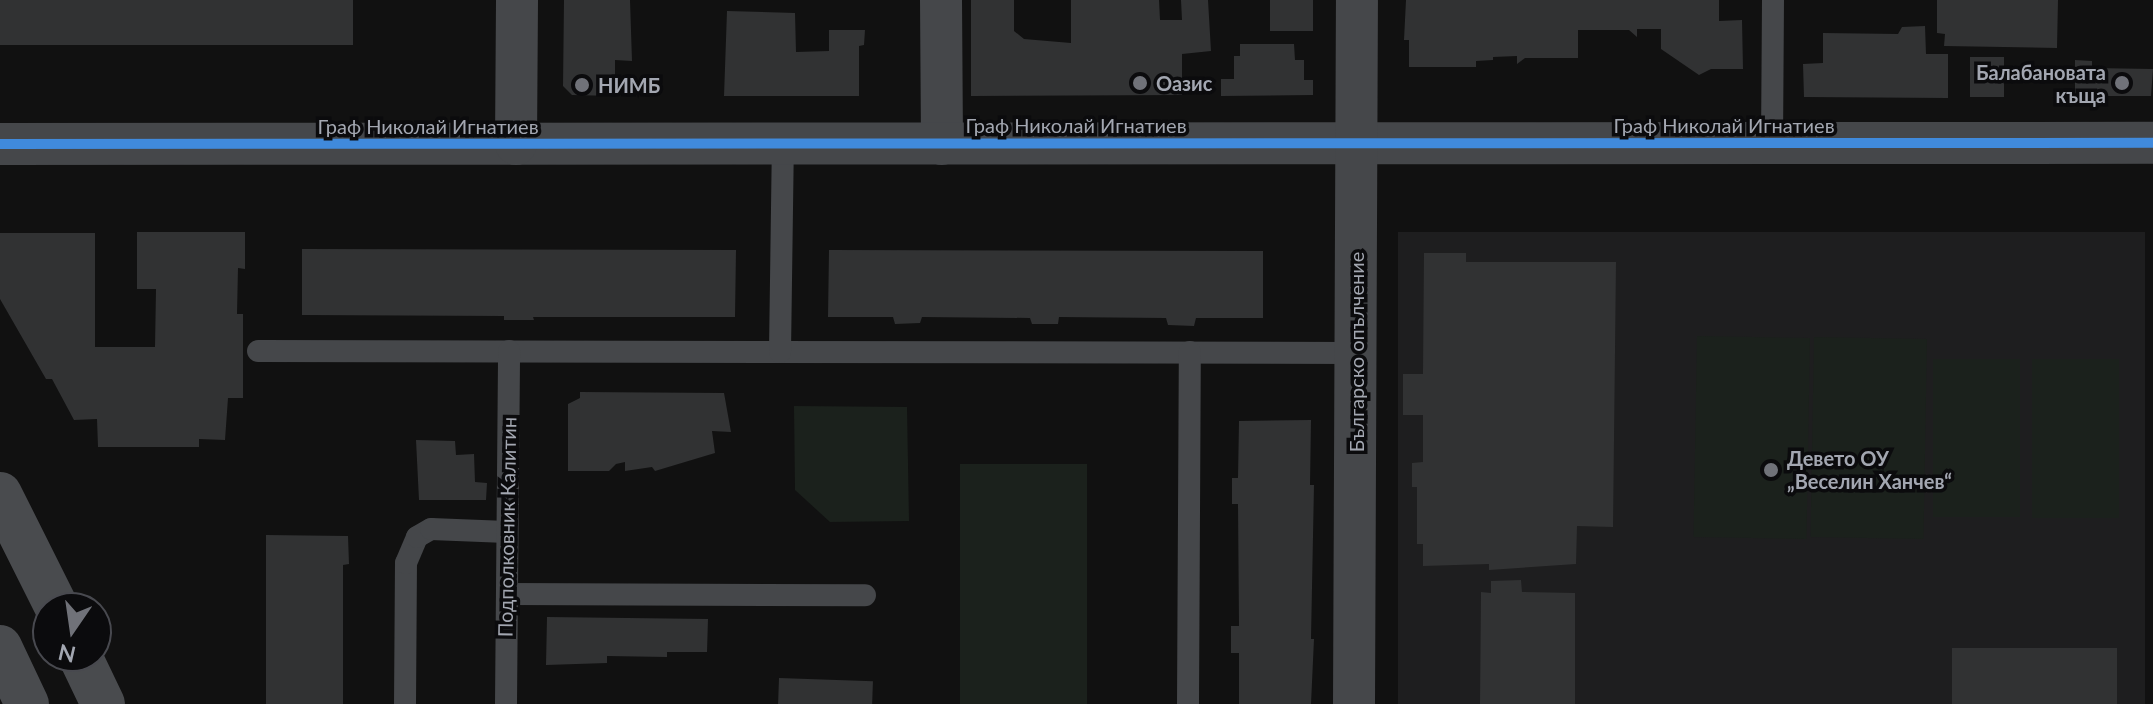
<!DOCTYPE html>
<html>
<head>
<meta charset="utf-8">
<style>
	body { margin:0 }
	#map { position:relative; width:2153px; height:704px; overflow:hidden; background:#111; font-family:Lato,sans-serif }
	div>[style] { position:absolute }
	.built>* { inset:0; background:#1e1e1f; transform-origin:0 0 }
	.green>* { inset:0; background:#1b211c; transform-origin:0 0 }
	.building>* { inset:0; background:#313233; transform-origin:0 0 }
	.service>* { height:22px; margin:-11px; padding:0 11px; transform-origin:11px; border-radius:11px; background:#45474a }
	.minor>* { height:42px; margin:-21px; padding:0 21px; transform-origin:21px; border-radius:21px; background:#45474a }
	.secondary>* { height:44px; margin:-22px; padding:0 22px; transform-origin:22px; border-radius:22px; background:#494b4e }
	.cycleway>* { height:10px; margin:-5px; padding:0 5px; transform-origin:5px; border-radius:5px; background:#408adc }
	.dots>* { width:22px; height:22px; translate:-50% -50%; box-sizing:border-box; border:4px solid #0b0b0d; border-radius:50% }
	span { translate:-50% -50%; white-space:nowrap; text-align:center; line-height:1.15; -webkit-text-stroke:7px #0b0b0d; paint-order:stroke }
	.poi-label { font-size:20px; color:#a3a7b1; font-weight:700 }
	.right { translate:-100% -50%; text-align:right }
	.left { translate:0 -50%; text-align:left }
	.street-label { font-size:20px; color:#a3a7b1 }
	.north { position:absolute; left:32px; top:592px; width:80px; height:80px; box-sizing:border-box; background:#0b0b0d; border:2px solid #48494f; border-radius:50%; rotate:193deg; font-size:22px; font-weight:700; line-height:32px; text-align:center; color:#a3a7b1 }
	.north::after { content:''; display:block; margin:auto; width:28px; height:36px; background:#707279; clip-path:polygon(50% 0,100% 100%,50% 72%,0 100%) }
</style>
</head>
<body>
<div id="map">
	<div class="built">
		<i style="left:1398px;top:232px;width:747px;height:472px"></i>
	</div>
	<div class="green">
		<i style="left:1697px;top:336px;width:113px;height:201px;rotate:1deg"></i>
		<i style="left:1814px;top:337px;width:113px;height:200px;rotate:1deg"></i>
		<i style="left:1933px;top:359px;width:87px;height:158px"></i>
		<i style="left:2032px;top:359px;width:87px;height:159px"></i>
		<i style="clip-path:polygon(794px 406px,907px 407px,909px 521px,830px 522px,795px 490px)"></i>
		<i style="left:960px;top:464px;width:127px;height:240px"></i>
	</div>
	<div class="building">
		<i style="left:0;top:0;width:353px;height:45px"></i>
		<i style="clip-path:polygon(564px 0,630px 0,632px 61px,615px 60px,615px 96px,572px 95px,563px 86px)"></i>
		<i style="clip-path:polygon(971px 0,1014px 0,1014px 31px,1024px 39px,1071px 43px,1071px 0,1159px 0,1160px 20px,1182px 20px,1181px 0,1208px 0,1211px 51px,1182px 54px,1182px 95px,971px 96px)"></i>
		<i style="left:1270px;top:0;width:43px;height:31px"></i>
		<i style="clip-path:polygon(1406px 0,1719px 0,1719px 21px,1742px 20px,1743px 69px,1711px 69px,1699px 75px,1661px 49px,1661px 29px,1637px 29px,1637px 37px,1629px 30px,1578px 30px,1578px 58px,1525px 58px,1517px 64px,1517px 56px,1493px 57px,1493px 60px,1476px 61px,1476px 67px,1409px 67px,1409px 40px,1404px 40px)"></i>
		<i style="clip-path:polygon(1937px 0,2058px 0,2057px 48px,1944px 46px,1945px 34px,1937px 33px)"></i>
		<i style="clip-path:polygon(727px 11px,795px 13px,796px 52px,829px 51px,829px 30px,865px 30px,864px 45px,859px 46px,859px 96px,724px 96px)"></i>
		<i style="clip-path:polygon(1925px 26px,1926px 54px,1948px 54px,1948px 98px,1804px 97px,1803px 64px,1823px 63px,1823px 33px,1898px 34px,1902px 27px)"></i>
		<i style="clip-path:polygon(1240px 44px,1294px 44px,1295px 60px,1304px 60px,1304px 80px,1313px 80px,1313px 95px,1221px 96px,1221px 79px,1234px 79px,1234px 56px,1240px 56px)"></i>
		<i style="left:1970px;top:57px;width:34px;height:40px"></i>
		<i style="clip-path:polygon(2075px 60px,2092px 61px,2092px 68px,2153px 69px,2151px 96px,2075px 96px)"></i>
		<i style="clip-path:polygon(137px 232px,245px 232px,245px 269px,238px 268px,237px 314px,243px 314px,243px 398px,228px 398px,225px 440px,199px 439px,199px 447px,98px 447px,97px 419px,74px 420px,52px 379px,46px 379px,0 299px,0 233px,95px 233px,95px 347px,155px 347px,156px 289px,137px 289px)"></i>
		<i style="clip-path:polygon(302px 249px,736px 250px,735px 317px,533px 317px,534px 320px,504px 320px,504px 316px,302px 315px)"></i>
		<i style="clip-path:polygon(829px 250px,1263px 251px,1263px 318px,1196px 318px,1194px 326px,1168px 325px,1166px 318px,1059px 317px,1058px 324px,1032px 324px,1030px 318px,922px 317px,920px 323px,895px 324px,893px 317px,828px 317px)"></i>
		<i style="clip-path:polygon(1424px 253px,1466px 253px,1466px 262px,1616px 262px,1613px 527px,1577px 526px,1576px 564px,1489px 570px,1489px 564px,1423px 566px,1423px 544px,1417px 544px,1417px 487px,1412px 487px,1412px 463px,1423px 462px,1423px 415px,1403px 415px,1403px 374px,1423px 374px)"></i>
		<i style="clip-path:polygon(580px 392px,724px 393px,731px 432px,712px 431px,715px 453px,655px 471px,652px 467px,625px 471px,625px 462px,616px 464px,609px 471px,568px 471px,568px 404px,580px 398px)"></i>
		<i style="clip-path:polygon(1311px 420px,1310px 485px,1314px 485px,1311px 639px,1314px 639px,1311px 704px,1239px 704px,1239px 653px,1231px 653px,1231px 626px,1239px 626px,1238px 504px,1232px 504px,1232px 478px,1238px 478px,1239px 421px)"></i>
		<i style="clip-path:polygon(416px 440px,455px 441px,456px 455px,474px 454px,475px 482px,487px 483px,486px 500px,419px 500px)"></i>
		<i style="clip-path:polygon(266px 535px,348px 536px,349px 564px,343px 565px,343px 704px,266px 704px)"></i>
		<i style="clip-path:polygon(1521px 580px,1522px 592px,1575px 593px,1575px 704px,1480px 704px,1481px 592px,1491px 593px,1491px 581px)"></i>
		<i style="clip-path:polygon(547px 617px,708px 619px,707px 652px,667px 652px,667px 657px,607px 656px,607px 663px,546px 665px)"></i>
		<i style="left:1952px;top:648px;width:165px;height:56px"></i>
		<i style="left:779px;top:678px;width:94px;height:26px;rotate:2deg"></i>
	</div>
	<div class="service">
		<i style="left:1772px;top:143px;width:143px;rotate:-89.6deg"></i>
		<i style="left:258px;top:351px;width:1098px;rotate:0.1deg"></i>
		<i style="left:780px;top:352px;width:209px;rotate:-89.2deg"></i>
		<i style="left:507px;top:594px;width:358px;rotate:0.2deg"></i>
		<i style="left:405px;top:704px;width:141px;rotate:-89.6deg"></i>
		<i style="left:406px;top:563px;width:28px;rotate:-67deg"></i>
		<i style="left:417px;top:537px;width:16px;rotate:-30deg"></i>
		<i style="left:431px;top:529px;width:76px;rotate:2.3deg"></i>
		<i style="left:506px;top:704px;width:353px;rotate:-89.5deg"></i>
		<i style="left:1188px;top:704px;width:352px;rotate:-89.7deg"></i>
	</div>
	<div class="minor">
		<i style="left:941px;top:0;width:144px;rotate:89.6deg"></i>
		<i style="left:0;top:144px;width:2153px;rotate:-0.03deg"></i>
		<i style="left:516px;top:144px;width:144px;rotate:-89.6deg"></i>
		<i style="left:1354px;top:704px;width:704px;rotate:-89.76deg"></i>
	</div>
	<div class="secondary">
		<i style="left:0;top:494px;width:127px;rotate:63.4deg"></i>
		<i style="left:0;top:647px;width:63px;rotate:64.7deg"></i>
		<i style="left:80px;top:656px;width:53px;rotate:64.4deg"></i>
	</div>
	<div class="cycleway">
		<i style="left:0;top:144px;width:2153px;rotate:-0.03deg"></i>
	</div>
	<div class="dots">
		<i style="left:1140px;top:83px;background:#707279"></i>
		<i style="left:2122px;top:83px;background:#707279"></i>
		<i style="left:582px;top:85px;background:#707279"></i>
		<i style="left:1771px;top:470px;background:#707279"></i>
	</div>
	<div class="poi-label">
		<span class="right" style="left:2106px;top:84px">Балабановата<br>къща</span>
		<span class="left" style="left:1156px;top:83px">Оазис</span>
		<span class="left" style="left:598px;top:85px">НИМБ</span>
		<span class="left" style="left:1787px;top:470px">Девето ОУ<br>„Веселин Ханчев“</span>
	</div>
	<div class="street-label">
		<span style="left:1076px;top:125px">Граф Николай Игнатиев</span>
		<span style="left:1724px;top:125px">Граф Николай Игнатиев</span>
		<span style="left:428px;top:126px">Граф Николай Игнатиев</span>
		<span style="left:1356px;top:352px;rotate:-90deg">Българско опълчение</span>
		<span style="left:507px;top:527px;rotate:-89deg">Подполковник Калитин</span>
	</div>
	<div class="north">N</div>
</div>
</body>
</html>
